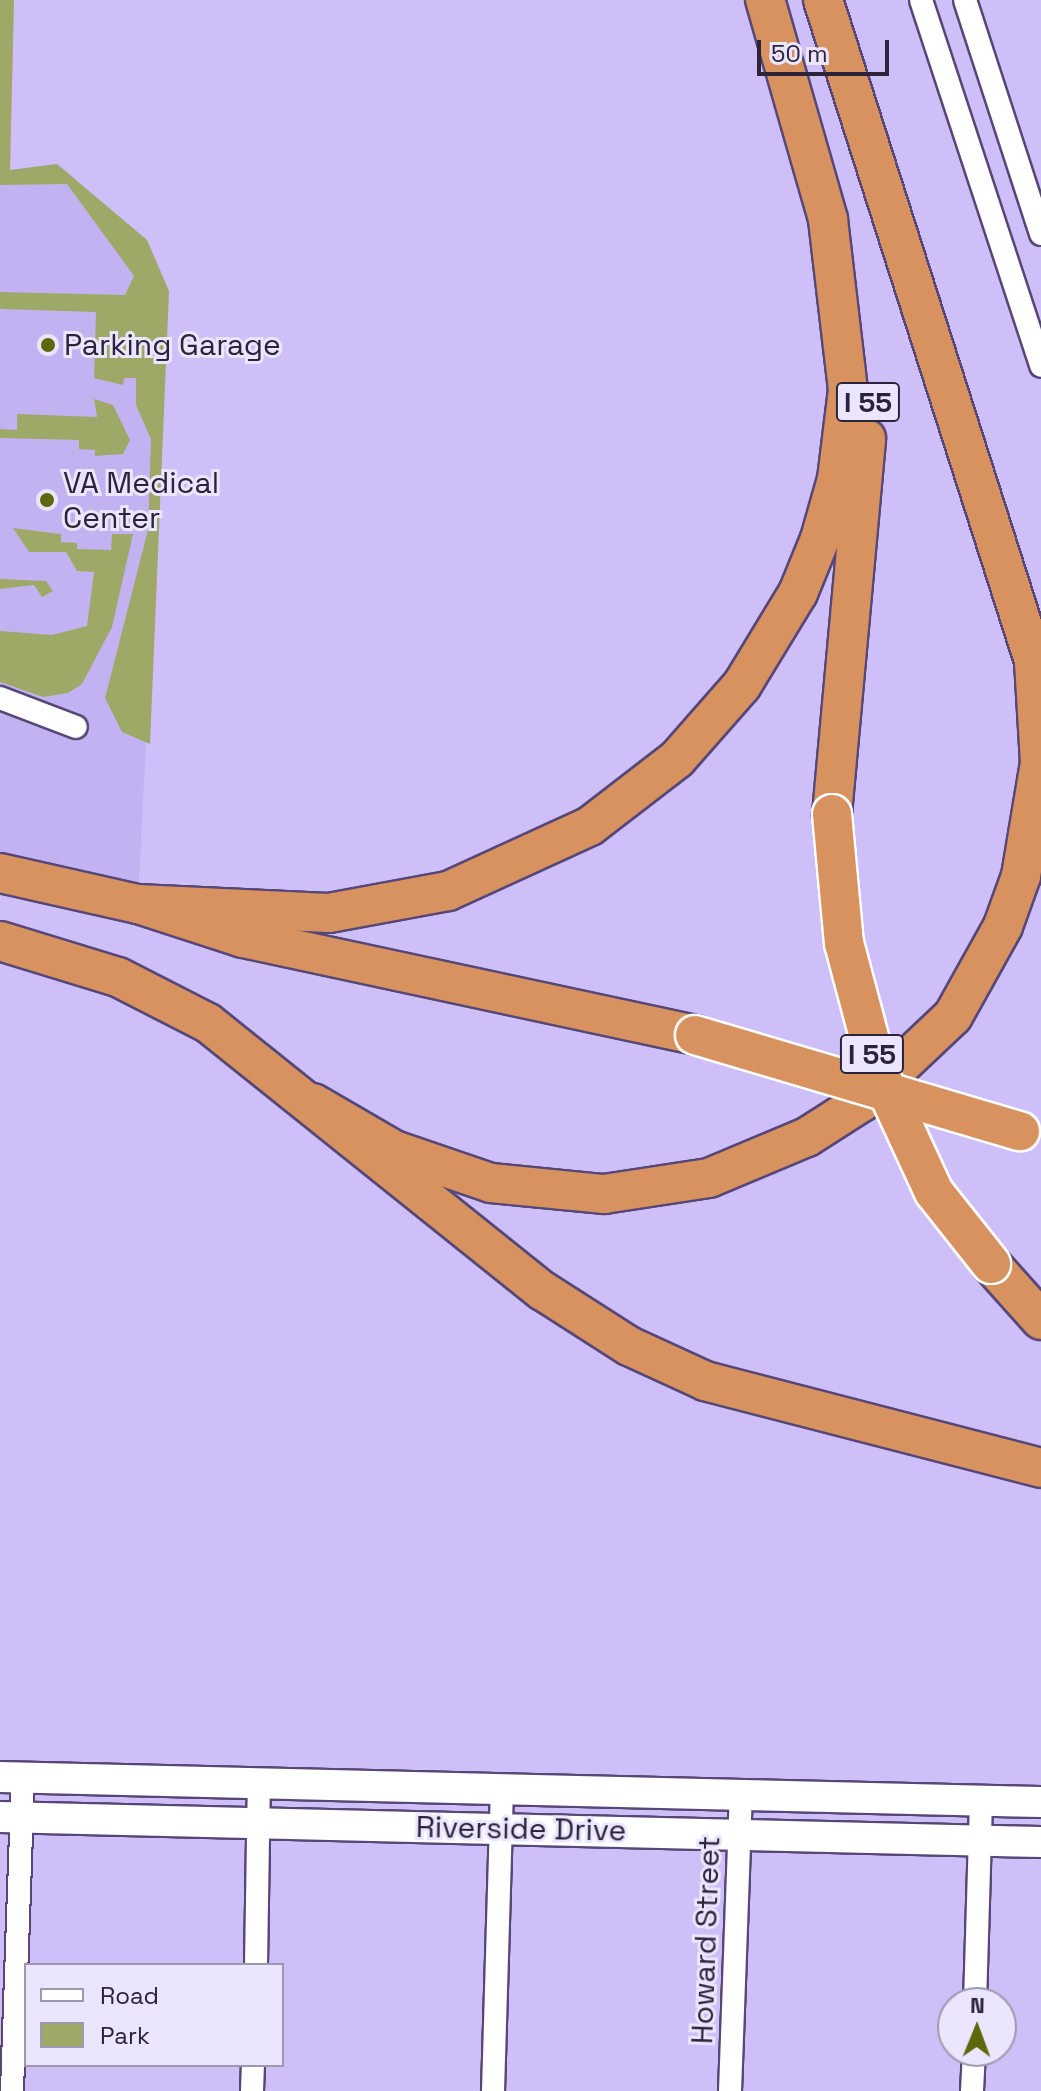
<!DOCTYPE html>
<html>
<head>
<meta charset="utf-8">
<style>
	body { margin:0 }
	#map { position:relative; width:1041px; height:2091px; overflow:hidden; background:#cebff8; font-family:"Space Grotesk",sans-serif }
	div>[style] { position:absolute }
	.built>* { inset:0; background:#c3b2f2 }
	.green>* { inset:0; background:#9ea968 }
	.roads { filter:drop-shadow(2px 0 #564778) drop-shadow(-2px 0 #564778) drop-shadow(0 2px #564778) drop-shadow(0 -2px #564778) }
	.street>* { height:22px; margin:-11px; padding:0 11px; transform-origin:11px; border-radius:11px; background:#fff }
	.secondary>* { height:30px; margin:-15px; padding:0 15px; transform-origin:15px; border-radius:15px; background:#fff }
	.highway>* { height:38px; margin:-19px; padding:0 19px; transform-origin:19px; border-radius:19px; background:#d79260 }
	.bridges { filter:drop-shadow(2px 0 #fff) drop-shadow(-2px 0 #fff) drop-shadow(0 2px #fff) drop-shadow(0 -2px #fff) }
	.highway-bridge>* { height:38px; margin:-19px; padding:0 19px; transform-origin:19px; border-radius:19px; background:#d79260 }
	.dots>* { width:22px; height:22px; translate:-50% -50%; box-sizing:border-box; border:4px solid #ebe6fe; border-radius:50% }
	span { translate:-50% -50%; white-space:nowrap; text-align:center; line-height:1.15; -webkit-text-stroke:6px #ebe6fe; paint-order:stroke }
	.shield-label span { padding:2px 6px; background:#ebe6fe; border:2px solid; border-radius:6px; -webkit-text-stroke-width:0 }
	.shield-label { font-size:28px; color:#2a2339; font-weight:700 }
	.poi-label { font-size:30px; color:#2a2339 }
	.left { translate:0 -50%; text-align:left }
	.street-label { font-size:30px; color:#2a2339 }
	.legend { position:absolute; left:24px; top:1963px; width:260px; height:104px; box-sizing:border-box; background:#ebe6fe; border:2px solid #9e98af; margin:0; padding:10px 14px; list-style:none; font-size:24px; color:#2a2339 }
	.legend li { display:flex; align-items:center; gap:16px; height:40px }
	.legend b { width:40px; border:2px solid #9e98af }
	.north { position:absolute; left:937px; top:1987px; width:80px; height:80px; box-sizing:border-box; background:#ebe6fe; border:2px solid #9e98af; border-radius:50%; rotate:1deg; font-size:22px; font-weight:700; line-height:32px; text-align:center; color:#2a2339 }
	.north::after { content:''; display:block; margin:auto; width:28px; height:36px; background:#5d680c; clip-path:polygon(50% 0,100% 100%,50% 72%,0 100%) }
	.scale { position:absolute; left:757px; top:40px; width:132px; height:36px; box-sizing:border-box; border:4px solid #2a2339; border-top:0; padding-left:10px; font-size:24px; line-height:28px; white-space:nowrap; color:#2a2339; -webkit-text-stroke:6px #ebe6fe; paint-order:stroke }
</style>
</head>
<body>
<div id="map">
	<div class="built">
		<i style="clip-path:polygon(0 0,14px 0,10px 170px,57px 164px,147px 240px,169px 291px,138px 904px,0 873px)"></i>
	</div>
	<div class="green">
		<i style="clip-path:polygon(0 0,14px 0,10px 170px,57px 164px,147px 240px,169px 291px,150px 744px,122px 732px,105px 698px,148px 530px,151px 439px,136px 405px,136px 378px,124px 378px,123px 385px,94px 378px,96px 312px,0 309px,0 292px,125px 295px,134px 276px,67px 184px,0 185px)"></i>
		<i style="clip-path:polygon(94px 399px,113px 405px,130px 440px,123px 454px,95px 456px,95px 450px,79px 449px,79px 440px,0 438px,0 429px,17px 430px,17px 414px,97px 417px)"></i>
		<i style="clip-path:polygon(13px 528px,61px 534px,61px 542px,77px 543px,77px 549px,111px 550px,112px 534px,133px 534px,112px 627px,82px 684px,68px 693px,43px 697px,0 682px,0 631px,52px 635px,87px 626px,94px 572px,77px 571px,66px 552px,29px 552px)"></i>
		<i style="clip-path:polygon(0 579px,46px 581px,53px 591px,42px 597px,34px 585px,0 589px)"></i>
	</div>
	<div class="roads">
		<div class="street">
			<i style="left:921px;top:0;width:385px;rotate:71.8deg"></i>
			<i style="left:965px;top:0;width:246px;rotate:72deg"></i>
			<i style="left:0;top:698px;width:81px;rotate:20.9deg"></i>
			<i style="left:256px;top:1965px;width:181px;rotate:-89.1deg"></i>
			<i style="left:975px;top:2003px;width:203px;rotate:-88.3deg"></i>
			<i style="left:12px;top:2091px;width:313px;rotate:-88deg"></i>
			<i style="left:252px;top:2091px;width:26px;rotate:-88deg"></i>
			<i style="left:493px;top:2091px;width:304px;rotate:-88.3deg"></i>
			<i style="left:730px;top:2091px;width:299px;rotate:-87.9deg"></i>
			<i style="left:972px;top:2091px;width:40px;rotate:-87.1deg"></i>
		</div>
		<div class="secondary">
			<i style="left:0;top:1777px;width:1041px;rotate:1.38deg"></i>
			<i style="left:0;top:1817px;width:1041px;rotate:1.38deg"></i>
		</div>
		<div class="highway">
			<i style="left:832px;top:814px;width:377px;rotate:-84.8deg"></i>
			<i style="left:0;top:873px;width:141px;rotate:12.7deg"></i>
			<i style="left:138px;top:904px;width:110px;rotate:17.9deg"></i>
			<i style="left:243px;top:938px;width:462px;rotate:12.1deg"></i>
			<i style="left:138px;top:904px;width:191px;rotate:2.7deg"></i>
			<i style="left:329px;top:913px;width:121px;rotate:-10.5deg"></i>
			<i style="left:448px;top:891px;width:156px;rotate:-24.6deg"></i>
			<i style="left:590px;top:826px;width:110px;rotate:-37.6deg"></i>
			<i style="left:677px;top:759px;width:98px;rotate:-48.7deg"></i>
			<i style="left:742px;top:685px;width:108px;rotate:-58.7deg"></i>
			<i style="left:798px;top:593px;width:58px;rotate:-67.8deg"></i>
			<i style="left:820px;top:539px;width:62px;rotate:-74.2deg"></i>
			<i style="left:837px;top:479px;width:90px;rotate:-83deg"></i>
			<i style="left:848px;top:390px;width:172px;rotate:-96.7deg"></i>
			<i style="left:828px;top:219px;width:228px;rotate:-106deg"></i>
			<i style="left:0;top:941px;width:123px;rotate:17deg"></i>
			<i style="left:118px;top:977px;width:101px;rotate:27.1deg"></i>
			<i style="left:208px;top:1023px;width:429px;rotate:38.7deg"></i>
			<i style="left:543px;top:1291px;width:102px;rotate:32.6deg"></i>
			<i style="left:629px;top:1346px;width:84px;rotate:24.7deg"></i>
			<i style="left:705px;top:1381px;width:347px;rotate:14.5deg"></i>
			<i style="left:313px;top:1103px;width:94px;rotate:30.1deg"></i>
			<i style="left:394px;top:1150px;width:102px;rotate:18.8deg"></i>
			<i style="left:491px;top:1183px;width:114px;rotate:5.6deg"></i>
			<i style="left:604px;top:1194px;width:106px;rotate:-8.7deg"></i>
			<i style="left:709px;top:1178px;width:106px;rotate:-22.7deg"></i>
			<i style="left:807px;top:1137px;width:65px;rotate:-32.5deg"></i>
			<i style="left:862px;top:1102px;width:125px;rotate:-43.4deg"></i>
			<i style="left:953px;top:1016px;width:103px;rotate:-60.9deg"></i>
			<i style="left:1003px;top:926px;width:53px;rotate:-70.2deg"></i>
			<i style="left:1021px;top:876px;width:115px;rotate:-80.5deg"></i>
			<i style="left:1040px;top:763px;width:102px;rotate:-93.4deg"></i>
			<i style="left:1034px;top:661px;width:694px;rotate:-107.7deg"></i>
			<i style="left:991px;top:1264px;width:75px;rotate:48.2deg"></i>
		</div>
	</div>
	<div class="bridges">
		<div class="highway-bridge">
			<i style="left:832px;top:814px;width:130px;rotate:84.7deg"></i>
			<i style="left:844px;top:943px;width:132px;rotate:75.1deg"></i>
			<i style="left:878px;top:1071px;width:133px;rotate:65.2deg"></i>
			<i style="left:934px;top:1192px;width:92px;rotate:51.6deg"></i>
			<i style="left:695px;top:1035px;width:339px;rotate:16.5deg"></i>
		</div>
	</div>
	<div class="dots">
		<i style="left:48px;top:345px;background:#5d680c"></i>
		<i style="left:47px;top:500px;background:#5d680c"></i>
	</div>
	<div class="shield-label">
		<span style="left:868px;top:402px">I 55</span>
		<span style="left:872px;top:1054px">I 55</span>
	</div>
	<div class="poi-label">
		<span class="left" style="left:64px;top:345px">Parking Garage</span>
		<span class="left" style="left:63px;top:500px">VA Medical<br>Center</span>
	</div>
	<div class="street-label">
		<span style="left:521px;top:1829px;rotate:1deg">Riverside Drive</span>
		<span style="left:706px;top:1940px;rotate:-88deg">Howard Street</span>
	</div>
	<ul class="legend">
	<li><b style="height:10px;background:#fff"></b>Road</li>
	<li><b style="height:22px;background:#9ea968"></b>Park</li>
	</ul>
	<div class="north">N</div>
	<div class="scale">50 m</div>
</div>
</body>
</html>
